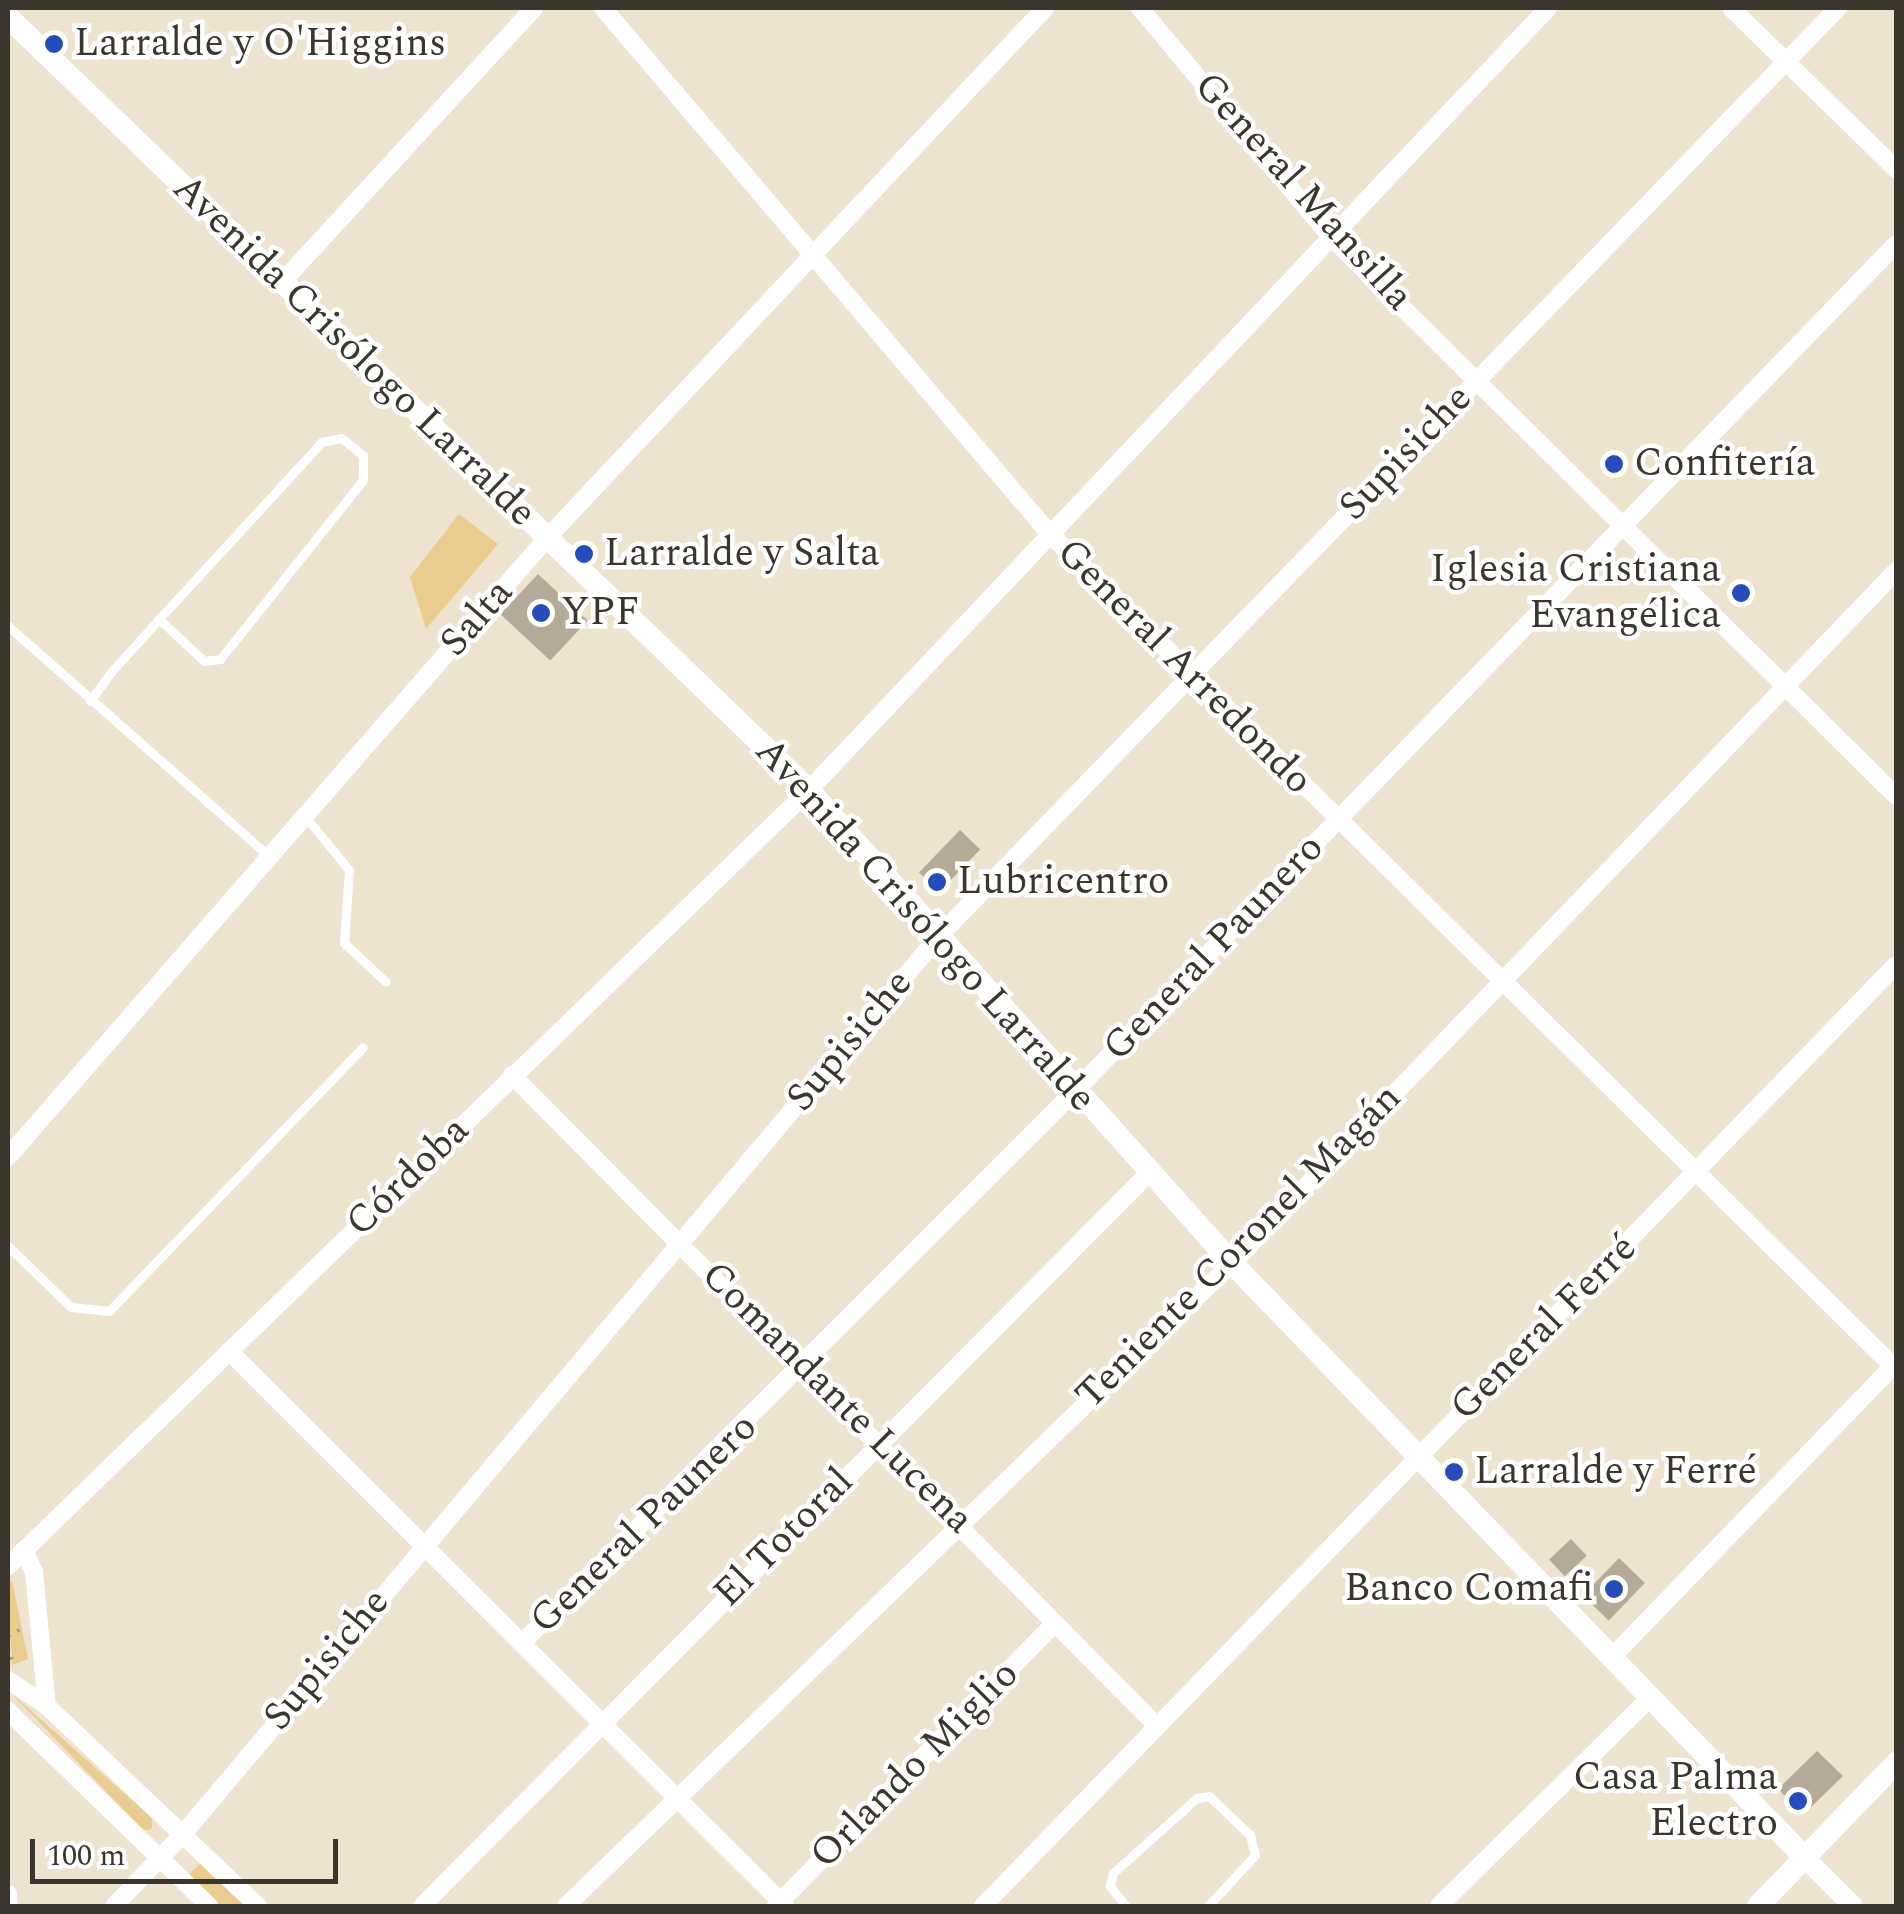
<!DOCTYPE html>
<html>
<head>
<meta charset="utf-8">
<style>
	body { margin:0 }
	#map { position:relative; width:1904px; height:1914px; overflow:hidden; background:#ede3cf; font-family:Spectral,serif }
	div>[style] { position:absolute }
	.green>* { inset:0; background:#eacc8f }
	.building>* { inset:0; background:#b4aa97; transform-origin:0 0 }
	.path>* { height:4px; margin-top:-2px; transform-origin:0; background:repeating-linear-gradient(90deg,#a9a192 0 2.5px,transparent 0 10.5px) }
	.service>* { height:9px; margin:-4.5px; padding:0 4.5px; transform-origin:4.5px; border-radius:4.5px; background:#fff }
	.minor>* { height:18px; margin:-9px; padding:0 9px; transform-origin:9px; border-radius:9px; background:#fff }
	.tertiary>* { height:20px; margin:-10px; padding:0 10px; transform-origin:10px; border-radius:10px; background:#fff }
	.secondary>* { height:22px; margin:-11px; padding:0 11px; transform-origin:11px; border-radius:11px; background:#fff }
	.dots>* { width:28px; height:28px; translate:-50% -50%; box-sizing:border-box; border:5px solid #fff; border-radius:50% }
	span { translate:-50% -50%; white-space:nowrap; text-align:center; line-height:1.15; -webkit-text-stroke:9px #fff; paint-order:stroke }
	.poi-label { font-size:40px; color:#3a362e }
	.left { translate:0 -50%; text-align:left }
	.right { translate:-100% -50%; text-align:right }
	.street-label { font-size:40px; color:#3a362e }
	.frame { position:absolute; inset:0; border:10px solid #3a362e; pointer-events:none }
	.scale { position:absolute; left:30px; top:1839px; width:308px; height:45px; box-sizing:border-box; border:5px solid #3a362e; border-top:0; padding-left:12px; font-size:30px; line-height:35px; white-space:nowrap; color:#3a362e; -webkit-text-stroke:8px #fff; paint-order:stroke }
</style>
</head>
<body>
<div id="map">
	<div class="green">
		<i style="clip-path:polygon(459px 514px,498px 544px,426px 629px,410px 577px)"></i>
		<i style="clip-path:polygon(12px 1581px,28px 1659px,12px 1665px,8px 1585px)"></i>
		<i style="clip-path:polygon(11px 1693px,152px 1818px,152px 1829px,143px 1830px)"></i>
		<i style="clip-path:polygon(200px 1864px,245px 1906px,221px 1906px,189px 1874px)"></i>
	</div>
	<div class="building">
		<i style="left:538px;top:574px;width:68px;height:55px;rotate:43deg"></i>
		<i style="left:960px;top:830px;width:28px;height:59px;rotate:44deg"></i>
		<i style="left:1571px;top:1539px;width:23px;height:30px;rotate:47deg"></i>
		<i style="left:1619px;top:1558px;width:36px;height:52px;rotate:44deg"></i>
		<i style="clip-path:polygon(1817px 1751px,1843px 1776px,1811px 1807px,1795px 1806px,1778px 1789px)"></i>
	</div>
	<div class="path">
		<i style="left:8px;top:1636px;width:15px;rotate:-28deg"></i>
		<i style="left:8px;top:1647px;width:16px;rotate:72deg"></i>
	</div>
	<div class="service">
		<i style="left:8px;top:626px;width:348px;rotate:41.4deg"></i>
		<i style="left:90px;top:701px;width:36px;rotate:-54deg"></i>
		<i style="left:111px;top:672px;width:72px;rotate:-47.8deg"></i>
		<i style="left:159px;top:619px;width:241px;rotate:-47.4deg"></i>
		<i style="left:322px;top:442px;width:19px;rotate:-12deg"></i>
		<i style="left:341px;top:438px;width:28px;rotate:38deg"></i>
		<i style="left:363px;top:455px;width:25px;rotate:90deg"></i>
		<i style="left:363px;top:480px;width:229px;rotate:128.6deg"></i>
		<i style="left:220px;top:659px;width:16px;rotate:173deg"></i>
		<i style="left:204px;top:661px;width:62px;rotate:-137deg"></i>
		<i style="left:305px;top:816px;width:70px;rotate:50.8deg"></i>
		<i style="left:349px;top:870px;width:73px;rotate:93.9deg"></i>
		<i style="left:344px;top:943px;width:57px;rotate:42.9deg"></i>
		<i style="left:8px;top:1246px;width:88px;rotate:44.1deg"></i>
		<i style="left:71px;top:1307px;width:38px;rotate:6deg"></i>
		<i style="left:109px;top:1311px;width:366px;rotate:-46.1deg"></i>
		<i style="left:1126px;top:1906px;width:26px;rotate:-129deg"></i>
		<i style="left:1110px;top:1886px;width:13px;rotate:-77deg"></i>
		<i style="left:1113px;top:1873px;width:113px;rotate:-41.8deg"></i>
		<i style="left:1197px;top:1798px;width:12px;rotate:-9deg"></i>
		<i style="left:1209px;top:1796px;width:57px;rotate:43.6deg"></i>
		<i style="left:1250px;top:1835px;width:21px;rotate:76deg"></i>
		<i style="left:1255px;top:1855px;width:69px;rotate:132.7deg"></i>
	</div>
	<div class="minor">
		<i style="left:603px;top:8px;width:689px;rotate:49.65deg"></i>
		<i style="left:1049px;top:533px;width:1190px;rotate:44.63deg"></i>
		<i style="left:1140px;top:8px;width:298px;rotate:50.2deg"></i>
		<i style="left:1331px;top:237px;width:795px;rotate:44.69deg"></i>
		<i style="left:1731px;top:8px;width:231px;rotate:44.3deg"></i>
		<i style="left:284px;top:280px;width:369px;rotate:-47.4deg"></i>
		<i style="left:512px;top:1075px;width:916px;rotate:45.27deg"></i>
		<i style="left:8px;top:1157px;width:821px;rotate:-48.95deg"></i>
		<i style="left:547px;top:538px;width:727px;rotate:-46.78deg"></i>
		<i style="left:229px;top:1351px;width:786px;rotate:44.95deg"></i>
		<i style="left:24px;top:1550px;width:24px;rotate:66deg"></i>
		<i style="left:34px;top:1572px;width:135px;rotate:84.5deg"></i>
		<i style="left:8px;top:1566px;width:1115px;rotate:-44.09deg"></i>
		<i style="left:809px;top:790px;width:1076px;rotate:-46.62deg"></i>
		<i style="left:522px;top:1643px;width:781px;rotate:-44.95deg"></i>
		<i style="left:1075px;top:1091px;width:1180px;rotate:-45.89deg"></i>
		<i style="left:1612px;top:1657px;width:409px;rotate:-46deg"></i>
		<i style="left:8px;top:1680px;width:47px;rotate:33.7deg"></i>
		<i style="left:47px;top:1706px;width:291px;rotate:43.5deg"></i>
		<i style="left:8px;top:1711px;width:280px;rotate:44.1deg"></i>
		<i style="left:8px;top:1894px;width:12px;rotate:85deg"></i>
		<i style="left:114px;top:1906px;width:100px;rotate:-46.2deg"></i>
		<i style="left:183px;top:1834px;width:1174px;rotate:-49.91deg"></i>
		<i style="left:939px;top:936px;width:1292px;rotate:-45.91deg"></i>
		<i style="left:422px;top:1906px;width:1032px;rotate:-45.24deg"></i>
		<i style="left:566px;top:1906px;width:926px;rotate:-43.99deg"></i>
		<i style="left:1232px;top:1263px;width:959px;rotate:-46.18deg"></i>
		<i style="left:776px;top:1906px;width:397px;rotate:-45.4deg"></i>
		<i style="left:983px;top:1906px;width:1311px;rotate:-45.87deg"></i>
		<i style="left:1439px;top:1906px;width:296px;rotate:-44.6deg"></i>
	</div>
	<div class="tertiary">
		<i style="left:1806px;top:1859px;width:66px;rotate:45deg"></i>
	</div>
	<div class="secondary">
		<i style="left:8px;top:17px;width:1113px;rotate:43.98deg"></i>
		<i style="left:809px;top:790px;width:635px;rotate:48.19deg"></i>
		<i style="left:1232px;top:1263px;width:827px;rotate:46.08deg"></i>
		<i style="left:1758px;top:1906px;width:199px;rotate:-46deg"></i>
	</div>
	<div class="dots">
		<i style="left:54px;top:44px;background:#254cbb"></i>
		<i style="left:1614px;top:464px;background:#254cbb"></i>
		<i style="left:584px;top:554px;background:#254cbb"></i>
		<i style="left:1741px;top:593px;background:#254cbb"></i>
		<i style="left:541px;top:613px;background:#254cbb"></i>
		<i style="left:937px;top:882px;background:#254cbb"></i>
		<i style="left:1454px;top:1472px;background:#254cbb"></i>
		<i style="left:1614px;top:1589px;background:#254cbb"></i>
		<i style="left:1798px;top:1801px;background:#254cbb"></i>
	</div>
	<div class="poi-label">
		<span class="left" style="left:74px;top:44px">Larralde y O'Higgins</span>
		<span class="left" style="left:1634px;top:464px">Confitería</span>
		<span class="left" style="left:604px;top:554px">Larralde y Salta</span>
		<span class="right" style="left:1721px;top:593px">Iglesia Cristiana<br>Evangélica</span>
		<span class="left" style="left:561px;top:613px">YPF</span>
		<span class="left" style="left:957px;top:882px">Lubricentro</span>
		<span class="left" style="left:1474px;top:1472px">Larralde y Ferré</span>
		<span class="right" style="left:1594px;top:1589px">Banco Comafi</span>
		<span class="right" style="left:1778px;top:1801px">Casa Palma<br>Electro</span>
	</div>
	<div class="street-label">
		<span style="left:1303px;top:192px;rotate:48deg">General Mansilla</span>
		<span style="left:354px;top:351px;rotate:44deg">Avenida Crisólogo Larralde</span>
		<span style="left:1406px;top:453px;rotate:-46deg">Supisiche</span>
		<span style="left:477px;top:618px;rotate:-49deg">Salta</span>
		<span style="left:1184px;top:667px;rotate:45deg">General Arredondo</span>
		<span style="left:925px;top:925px;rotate:48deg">Avenida Crisólogo Larralde</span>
		<span style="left:1214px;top:948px;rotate:-46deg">General Paunero</span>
		<span style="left:850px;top:1041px;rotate:-50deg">Supisiche</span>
		<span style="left:408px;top:1177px;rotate:-44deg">Córdoba</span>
		<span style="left:1239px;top:1247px;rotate:-45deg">Teniente Coronel Magán</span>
		<span style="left:1544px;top:1328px;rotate:-45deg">General Ferré</span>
		<span style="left:837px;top:1398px;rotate:45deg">Comandante Lucena</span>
		<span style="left:644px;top:1524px;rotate:-44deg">General Paunero</span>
		<span style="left:784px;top:1538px;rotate:-45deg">El Totoral</span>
		<span style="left:327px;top:1660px;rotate:-50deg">Supisiche</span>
		<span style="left:915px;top:1765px;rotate:-45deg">Orlando Miglio</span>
	</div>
	<div class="frame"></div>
	<div class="scale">100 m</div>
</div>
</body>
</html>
